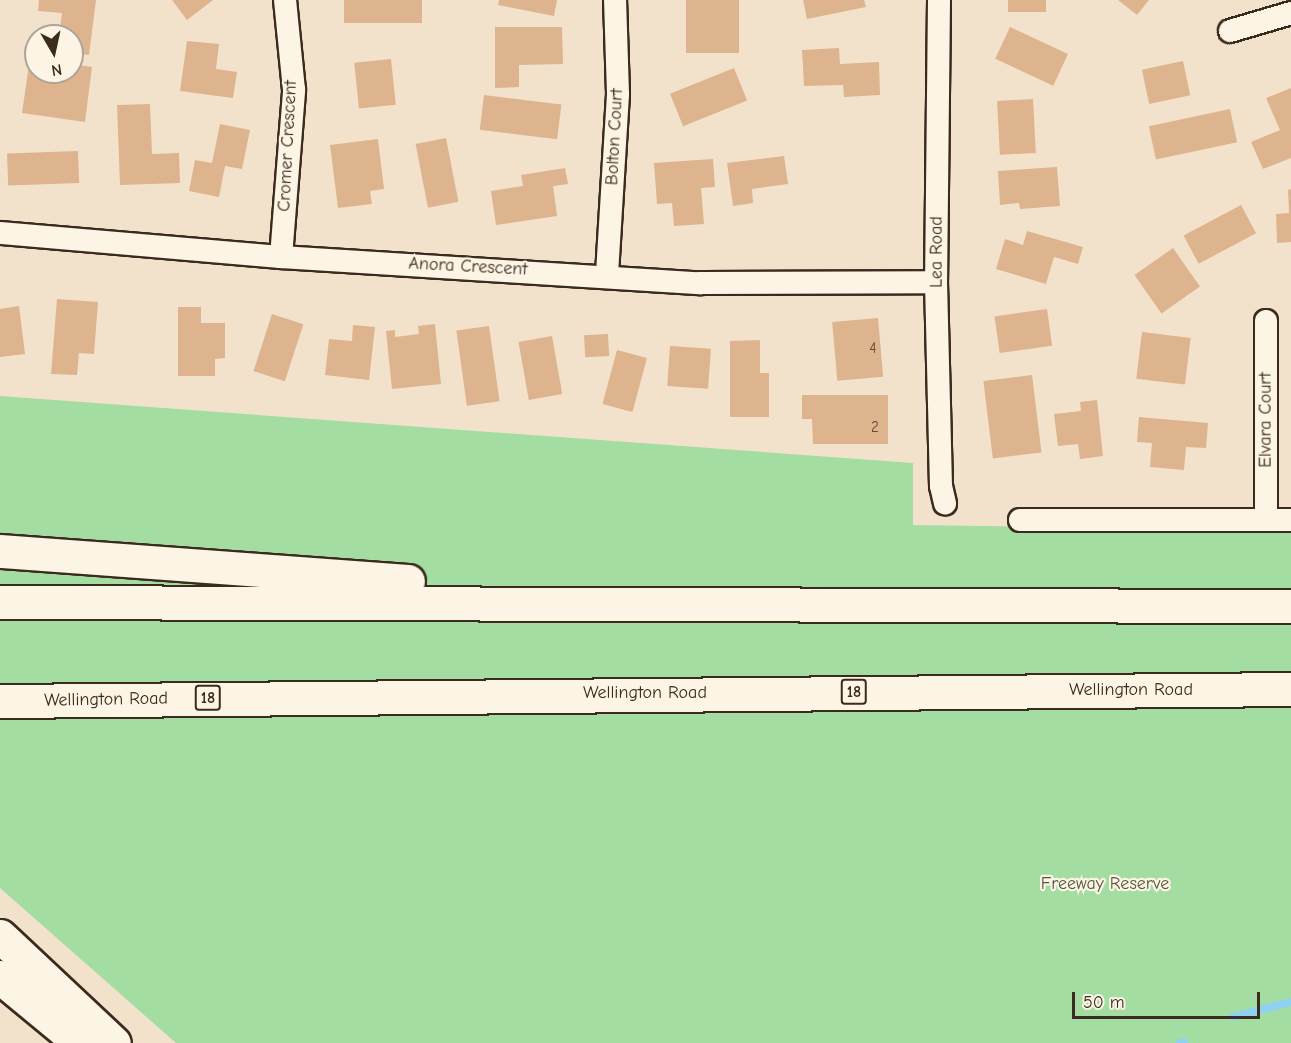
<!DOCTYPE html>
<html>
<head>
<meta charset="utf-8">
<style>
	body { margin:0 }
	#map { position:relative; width:1291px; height:1043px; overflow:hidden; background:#f3e2cb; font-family:"Comic Neue",sans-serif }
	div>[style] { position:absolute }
	.green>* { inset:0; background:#a4dda2 }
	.stream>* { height:8px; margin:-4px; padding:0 4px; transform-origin:4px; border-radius:4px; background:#8fd1f1 }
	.building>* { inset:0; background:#ddb48e; transform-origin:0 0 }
	.roads { filter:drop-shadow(2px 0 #3b2a1e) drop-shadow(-2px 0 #3b2a1e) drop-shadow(0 2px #3b2a1e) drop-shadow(0 -2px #3b2a1e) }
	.street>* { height:22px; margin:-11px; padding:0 11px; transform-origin:11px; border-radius:11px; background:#fcf5e5 }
	.highway>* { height:33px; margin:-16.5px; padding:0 16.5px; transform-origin:16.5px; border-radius:16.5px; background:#fcf5e5 }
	span { translate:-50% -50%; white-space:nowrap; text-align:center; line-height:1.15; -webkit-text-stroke:4.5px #fcf5e5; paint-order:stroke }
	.number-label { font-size:15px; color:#644c3a }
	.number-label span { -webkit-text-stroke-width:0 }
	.shield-label span { padding:2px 4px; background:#fcf5e5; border:2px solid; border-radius:4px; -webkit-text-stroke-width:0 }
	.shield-label { font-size:16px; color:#3b2a1e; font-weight:700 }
	.street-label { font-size:18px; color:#3b2a1e }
	.park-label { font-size:18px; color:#55573f }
	.north { position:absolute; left:24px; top:24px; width:60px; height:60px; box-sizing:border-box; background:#fcf5e5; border:2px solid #afa495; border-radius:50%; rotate:171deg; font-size:16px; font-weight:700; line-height:24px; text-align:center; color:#3b2a1e }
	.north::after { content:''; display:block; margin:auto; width:21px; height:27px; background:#3b2a1e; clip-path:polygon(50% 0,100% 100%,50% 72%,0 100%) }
	.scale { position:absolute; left:1072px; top:992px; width:188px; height:27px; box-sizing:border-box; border:3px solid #3b2a1e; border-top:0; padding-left:8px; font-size:18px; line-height:21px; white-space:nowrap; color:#3b2a1e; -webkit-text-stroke:4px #fcf5e5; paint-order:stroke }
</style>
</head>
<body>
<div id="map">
	<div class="green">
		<i style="clip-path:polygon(0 396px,913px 463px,913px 525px,1291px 530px,1291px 1043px,176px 1043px,0 888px)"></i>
	</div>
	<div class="stream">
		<i style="left:1233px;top:1017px;width:60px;rotate:-14.5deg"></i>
		<i style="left:1180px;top:1043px;width:4px;rotate:-14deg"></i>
	</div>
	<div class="building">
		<i style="clip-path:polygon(39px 0,96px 0,89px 55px,72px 53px,72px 36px,59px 36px,62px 13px,38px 11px)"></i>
		<i style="clip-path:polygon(172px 0,213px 0,187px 20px)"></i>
		<i style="left:344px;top:0;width:78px;height:23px"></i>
		<i style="clip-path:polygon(499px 0,557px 0,554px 16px,498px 5px)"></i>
		<i style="left:686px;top:0;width:53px;height:53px"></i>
		<i style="clip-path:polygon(803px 0,864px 0,866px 7px,807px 19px)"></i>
		<i style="left:1008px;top:0;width:38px;height:12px"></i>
		<i style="clip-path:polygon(1118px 0,1149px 0,1137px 15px)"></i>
		<i style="clip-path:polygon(495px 27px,562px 27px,563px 64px,519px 65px,519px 87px,495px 88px)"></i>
		<i style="left:1010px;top:27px;width:64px;height:35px;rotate:25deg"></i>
		<i style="clip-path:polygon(187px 41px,219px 44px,216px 69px,237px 72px,233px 98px,180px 91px)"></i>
		<i style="clip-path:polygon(839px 48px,840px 64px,879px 62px,880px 95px,844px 97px,843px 85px,804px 86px,802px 50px)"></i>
		<i style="clip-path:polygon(30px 58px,36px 59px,36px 72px,72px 72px,72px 64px,92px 67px,85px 122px,22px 113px)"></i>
		<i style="left:391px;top:59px;width:46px;height:37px;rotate:84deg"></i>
		<i style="left:1183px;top:61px;width:35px;height:42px;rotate:78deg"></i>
		<i style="left:734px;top:68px;width:35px;height:69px;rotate:68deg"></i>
		<i style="clip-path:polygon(1291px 88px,1291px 158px,1263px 169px,1251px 142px,1280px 130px,1266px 98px)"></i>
		<i style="left:484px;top:95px;width:78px;height:35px;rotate:7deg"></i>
		<i style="left:1033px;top:99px;width:54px;height:36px;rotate:87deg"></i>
		<i style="clip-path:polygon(150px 104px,152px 154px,179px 153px,180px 183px,120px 185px,117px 105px)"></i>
		<i style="left:1230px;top:109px;width:34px;height:83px;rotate:78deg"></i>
		<i style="clip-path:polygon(220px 124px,250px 130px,242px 169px,225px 166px,219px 197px,189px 191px,195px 160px,212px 163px)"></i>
		<i style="left:446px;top:138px;width:65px;height:31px;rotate:79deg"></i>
		<i style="clip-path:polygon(378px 139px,384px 189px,370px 191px,372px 204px,338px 208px,330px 145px)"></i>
		<i style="left:78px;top:151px;width:32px;height:71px;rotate:88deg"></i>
		<i style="clip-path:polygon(784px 156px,788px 184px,752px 189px,753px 203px,733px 206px,727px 163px)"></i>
		<i style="clip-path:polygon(713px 159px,715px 187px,701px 188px,704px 224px,674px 226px,672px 203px,657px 204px,654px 163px)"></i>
		<i style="clip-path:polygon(1057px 167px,1060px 206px,1020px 209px,1019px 203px,1000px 205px,998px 171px)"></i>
		<i style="clip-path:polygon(565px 168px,568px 184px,553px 186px,557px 216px,496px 225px,491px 191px,523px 186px,521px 175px)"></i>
		<i style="clip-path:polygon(1291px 189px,1291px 242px,1277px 243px,1276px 214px,1289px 213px,1288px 190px)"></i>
		<i style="left:1241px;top:205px;width:32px;height:65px;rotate:62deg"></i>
		<i style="clip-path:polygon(1027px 231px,1083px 247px,1078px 264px,1054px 257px,1046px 284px,996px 269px,1005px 239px,1023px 245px)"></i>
		<i style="left:1173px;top:248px;width:47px;height:47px;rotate:55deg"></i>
		<i style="clip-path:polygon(57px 299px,98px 302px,94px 354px,79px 353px,77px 375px,51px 374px)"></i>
		<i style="clip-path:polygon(19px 306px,25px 354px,0 357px,0 309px)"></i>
		<i style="clip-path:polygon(178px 307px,201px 307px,201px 323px,225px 323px,225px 358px,215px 359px,215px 376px,178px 376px)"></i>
		<i style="left:1047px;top:309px;width:37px;height:53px;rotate:82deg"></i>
		<i style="left:272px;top:314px;width:33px;height:60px;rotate:18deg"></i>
		<i style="left:878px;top:318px;width:59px;height:46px;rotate:85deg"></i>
		<i style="clip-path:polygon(435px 324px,441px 384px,392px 389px,386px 331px,395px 330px,395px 337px,419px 334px,418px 326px)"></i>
		<i style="clip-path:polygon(353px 325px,375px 327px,369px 380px,325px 375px,329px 339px,352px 341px)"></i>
		<i style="left:489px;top:326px;width:76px;height:33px;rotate:82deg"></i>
		<i style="left:1142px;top:332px;width:49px;height:47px;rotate:7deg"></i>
		<i style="left:608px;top:334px;width:22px;height:24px;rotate:87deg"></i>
		<i style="left:552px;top:336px;width:59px;height:34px;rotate:80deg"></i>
		<i style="clip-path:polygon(760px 340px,760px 373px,769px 373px,769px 417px,730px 417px,730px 341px)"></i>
		<i style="left:670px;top:346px;width:41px;height:40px;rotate:4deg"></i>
		<i style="left:617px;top:350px;width:31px;height:56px;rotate:15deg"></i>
		<i style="left:1032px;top:375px;width:78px;height:49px;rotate:83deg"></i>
		<i style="clip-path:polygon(802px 395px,888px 395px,888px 444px,813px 444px,812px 419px,802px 419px)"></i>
		<i style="clip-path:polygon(1097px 400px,1103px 456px,1080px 459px,1078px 444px,1058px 446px,1054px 414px,1081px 411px,1080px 402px)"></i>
		<i style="clip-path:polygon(1139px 417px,1208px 423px,1206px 448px,1186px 447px,1184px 470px,1150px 467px,1152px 443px,1137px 442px)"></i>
	</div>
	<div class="roads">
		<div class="street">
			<i style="left:939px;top:0;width:282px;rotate:90.6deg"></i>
			<i style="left:936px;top:282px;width:204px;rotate:88.6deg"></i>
			<i style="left:941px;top:486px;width:18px;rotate:77deg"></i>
			<i style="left:1230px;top:31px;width:64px;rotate:-16.4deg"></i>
			<i style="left:0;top:233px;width:282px;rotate:4.9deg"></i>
			<i style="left:281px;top:257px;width:420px;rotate:3.6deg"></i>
			<i style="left:700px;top:283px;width:236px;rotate:-0.2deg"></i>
			<i style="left:281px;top:257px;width:168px;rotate:-85.5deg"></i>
			<i style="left:294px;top:90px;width:90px;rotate:-95.7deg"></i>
			<i style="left:607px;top:274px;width:180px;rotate:-86.5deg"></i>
			<i style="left:618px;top:94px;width:94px;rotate:-91.8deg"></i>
			<i style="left:1266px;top:321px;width:199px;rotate:90deg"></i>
			<i style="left:1020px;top:520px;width:271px"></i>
		</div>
		<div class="highway">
			<i style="left:0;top:551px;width:409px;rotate:4.2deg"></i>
			<i style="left:0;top:602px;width:1291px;rotate:0.18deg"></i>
			<i style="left:0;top:701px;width:1291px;rotate:-0.53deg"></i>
			<i style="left:0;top:936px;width:156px;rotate:43.2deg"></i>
			<i style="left:0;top:977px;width:104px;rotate:39.5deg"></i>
		</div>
	</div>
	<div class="number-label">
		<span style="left:873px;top:349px">4</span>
		<span style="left:875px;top:428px">2</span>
	</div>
	<div class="shield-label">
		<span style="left:854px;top:692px">18</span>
		<span style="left:208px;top:698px">18</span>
	</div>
	<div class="street-label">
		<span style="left:615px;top:137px;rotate:-87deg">Bolton Court</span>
		<span style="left:288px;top:146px;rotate:-87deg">Cromer Crescent</span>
		<span style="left:937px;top:252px;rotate:-90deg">Lea Road</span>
		<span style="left:468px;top:267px;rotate:3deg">Anora Crescent</span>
		<span style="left:1266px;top:420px;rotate:-90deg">Elvara Court</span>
		<span style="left:1131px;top:690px">Wellington Road</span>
		<span style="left:645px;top:693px">Wellington Road</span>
		<span style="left:106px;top:700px;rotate:-1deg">Wellington Road</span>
	</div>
	<div class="park-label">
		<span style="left:1105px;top:884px">Freeway Reserve</span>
	</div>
	<div class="north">N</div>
	<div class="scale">50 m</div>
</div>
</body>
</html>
